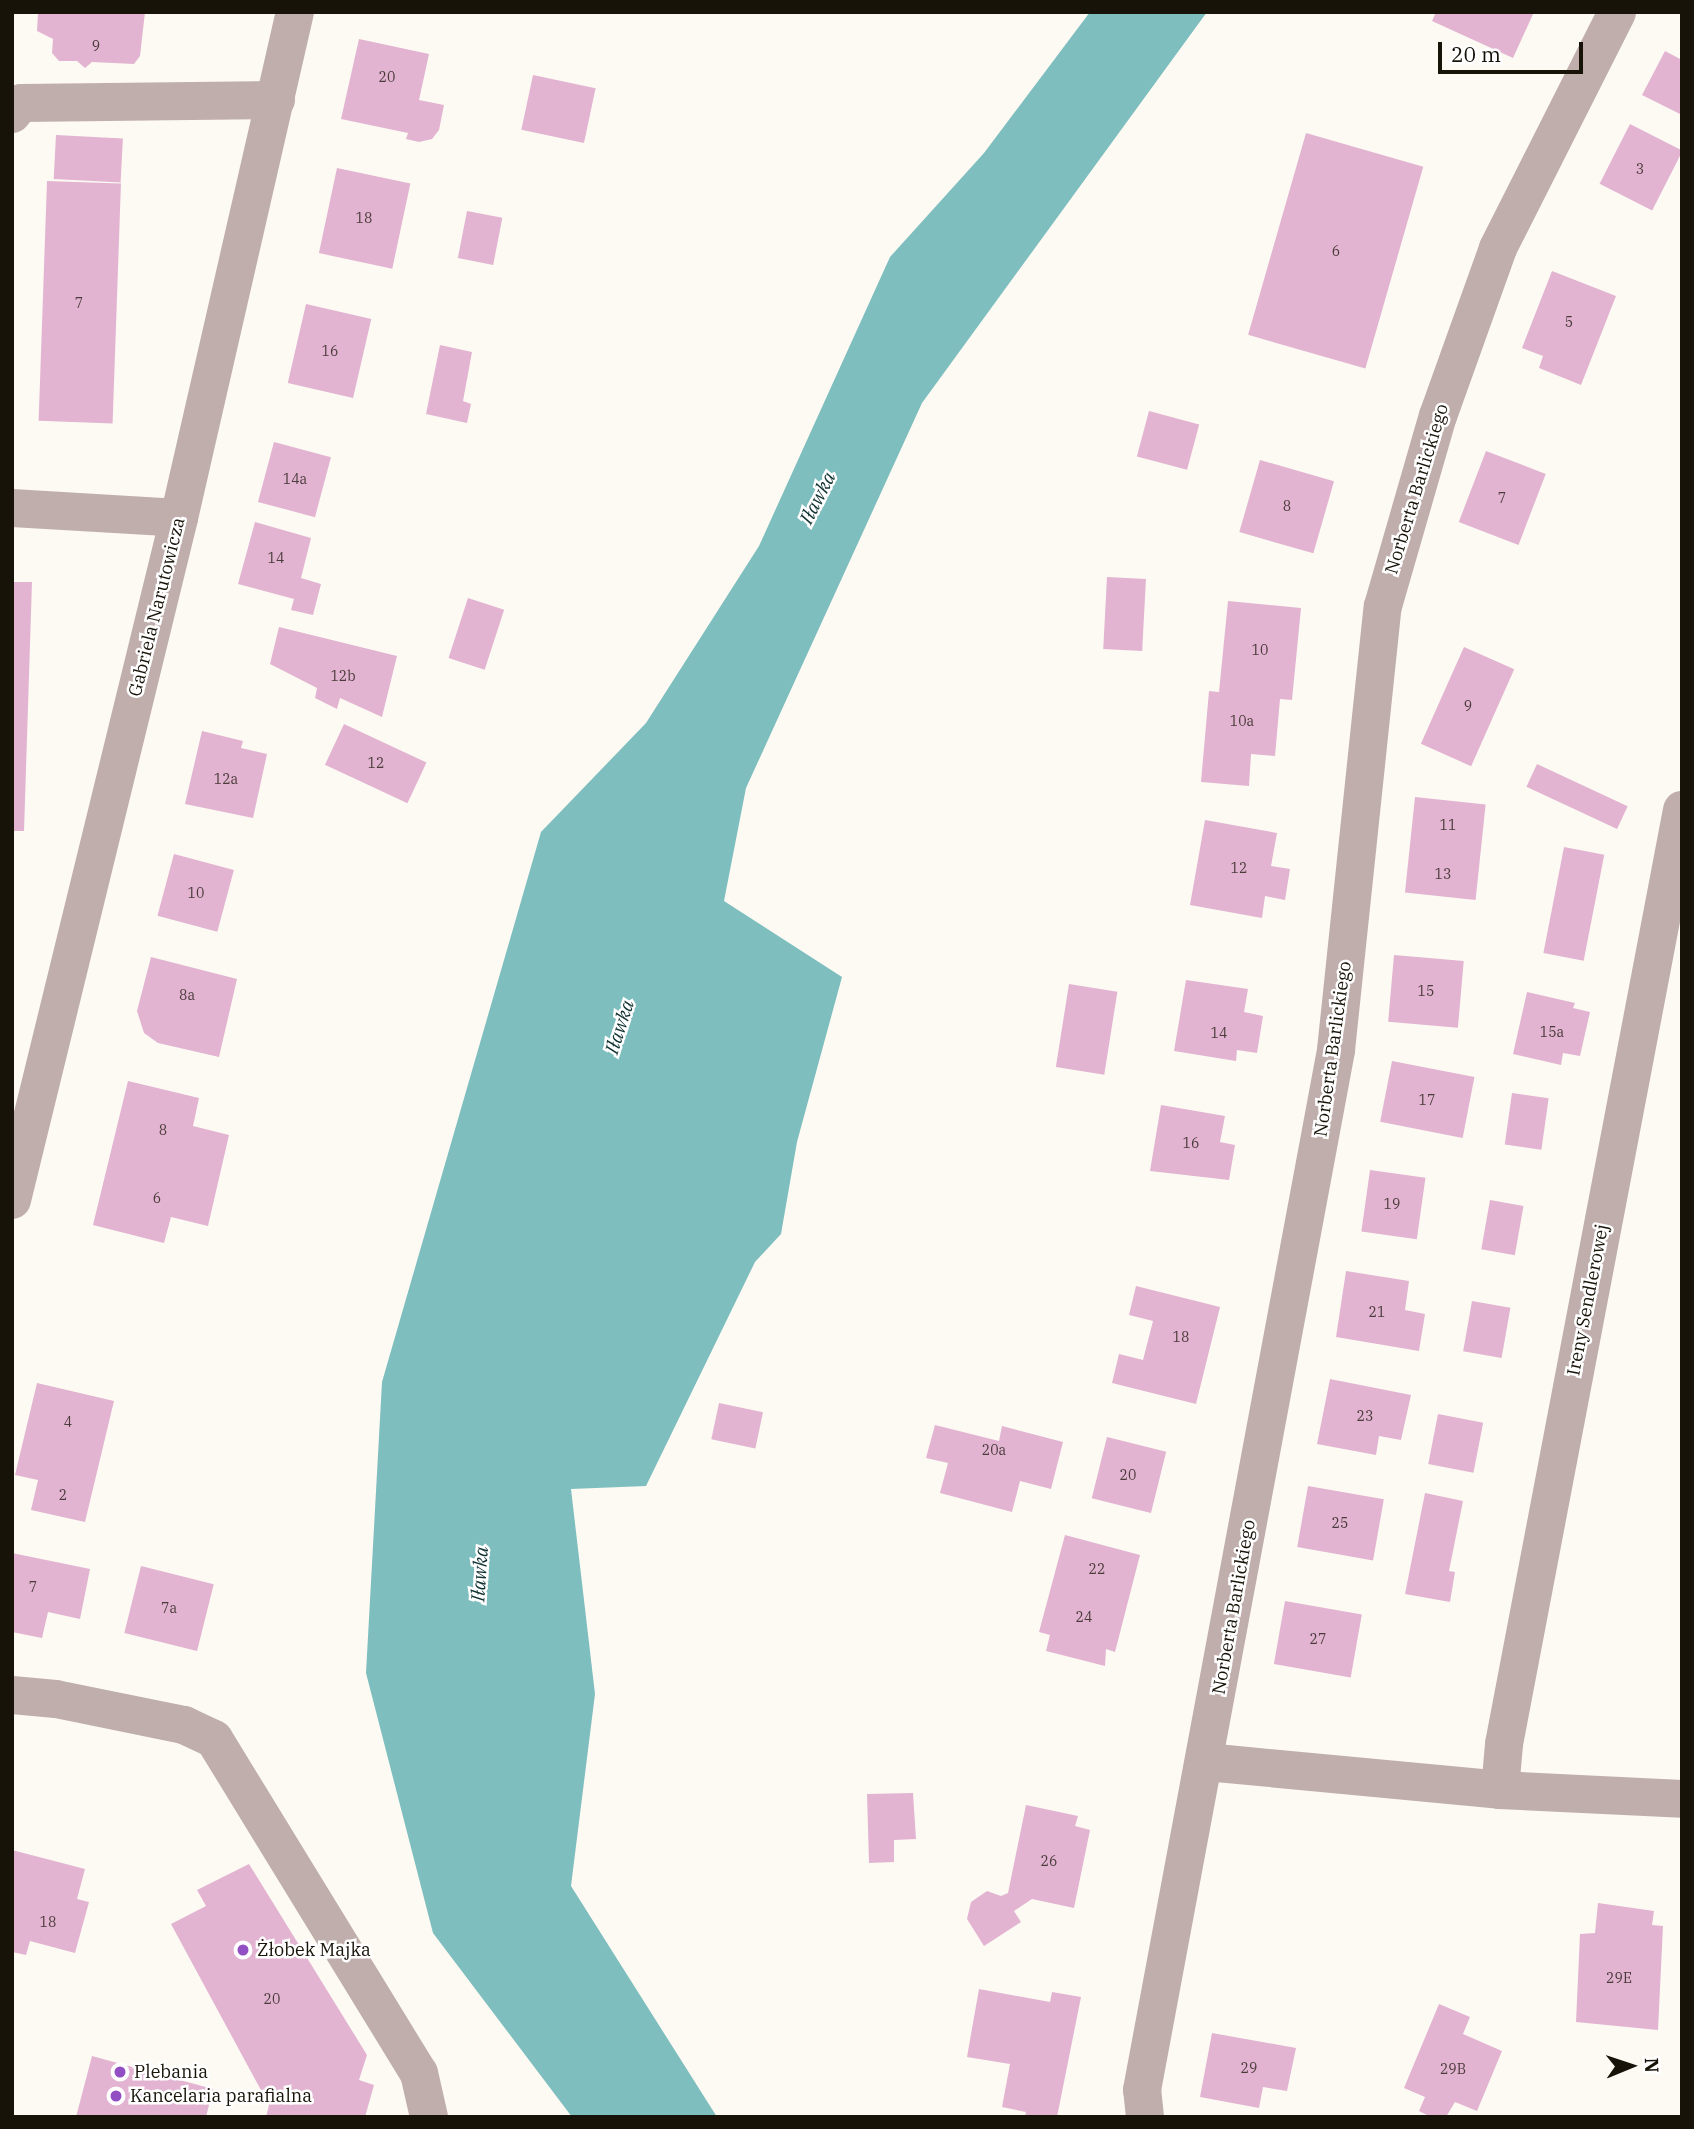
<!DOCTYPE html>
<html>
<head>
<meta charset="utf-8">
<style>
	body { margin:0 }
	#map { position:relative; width:1694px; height:2129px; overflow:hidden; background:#fdfaf3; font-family:"IBM Plex Serif",serif }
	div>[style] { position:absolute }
	.water>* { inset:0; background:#7ebebf }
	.building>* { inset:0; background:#e2b4d1; transform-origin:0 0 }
	.minor>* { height:38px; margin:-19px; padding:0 19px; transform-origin:19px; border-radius:19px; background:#c0aead }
	.dots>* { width:19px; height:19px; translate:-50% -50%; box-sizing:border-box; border:4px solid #fff; border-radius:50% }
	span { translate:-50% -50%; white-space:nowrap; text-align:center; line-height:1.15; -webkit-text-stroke:5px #fff; paint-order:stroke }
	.number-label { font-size:14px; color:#4a3b3a }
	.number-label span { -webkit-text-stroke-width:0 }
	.street-label { font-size:18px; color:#181308 }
	.poi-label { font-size:18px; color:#181308 }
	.left { translate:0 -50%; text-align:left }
	.water-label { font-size:19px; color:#0f3030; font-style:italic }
	.frame { position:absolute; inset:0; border:14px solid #181308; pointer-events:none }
	.north { position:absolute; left:1596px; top:2031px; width:70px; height:70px; -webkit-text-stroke:5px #fff; paint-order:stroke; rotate:88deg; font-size:19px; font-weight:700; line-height:28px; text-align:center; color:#181308 }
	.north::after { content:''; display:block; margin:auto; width:24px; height:32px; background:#181308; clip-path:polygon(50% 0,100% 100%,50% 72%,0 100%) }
	.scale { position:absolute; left:1438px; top:42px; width:145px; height:32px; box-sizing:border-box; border:4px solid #181308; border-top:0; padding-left:9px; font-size:21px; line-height:24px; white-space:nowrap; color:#181308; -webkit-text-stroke:5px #fff; paint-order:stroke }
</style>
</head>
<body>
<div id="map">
	<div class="water">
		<i style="clip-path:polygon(1090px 12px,1207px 12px,922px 403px,746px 788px,724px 901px,842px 977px,797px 1142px,781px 1234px,755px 1262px,646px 1486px,571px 1489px,595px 1694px,571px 1886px,717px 2117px,572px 2117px,433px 1933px,366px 1673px,382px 1382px,541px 832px,646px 723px,759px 546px,890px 257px,984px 153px)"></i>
	</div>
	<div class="building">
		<i style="clip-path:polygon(38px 12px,145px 12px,140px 56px,134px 64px,92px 62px,85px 68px,77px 61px,59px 61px,52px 53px,53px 39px,37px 31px)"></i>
		<i style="clip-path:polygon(1436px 12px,1534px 12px,1513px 58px,1432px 21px)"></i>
		<i style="clip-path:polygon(359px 39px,429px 54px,419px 100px,444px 105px,439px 130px,432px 139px,419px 142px,406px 139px,408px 133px,341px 119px)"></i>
		<i style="clip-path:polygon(1665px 51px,1682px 60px,1682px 115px,1642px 95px)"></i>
		<i style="left:533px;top:75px;width:64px;height:56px;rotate:12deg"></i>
		<i style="left:1630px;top:124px;width:59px;height:67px;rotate:27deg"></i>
		<i style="left:1306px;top:133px;width:122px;height:210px;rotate:16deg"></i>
		<i style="left:56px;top:135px;width:67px;height:44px;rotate:3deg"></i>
		<i style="left:337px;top:168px;width:75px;height:87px;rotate:12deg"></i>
		<i style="left:47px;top:181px;width:74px;height:240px;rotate:2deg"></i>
		<i style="left:467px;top:211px;width:36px;height:48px;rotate:11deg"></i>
		<i style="clip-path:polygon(1552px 271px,1616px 296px,1581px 385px,1539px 368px,1543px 356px,1522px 348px)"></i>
		<i style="left:306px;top:304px;width:67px;height:81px;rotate:13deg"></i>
		<i style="clip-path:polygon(440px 345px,472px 352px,463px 401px,471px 404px,467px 423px,426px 414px)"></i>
		<i style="left:1149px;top:411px;width:52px;height:47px;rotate:15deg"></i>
		<i style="left:274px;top:442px;width:59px;height:62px;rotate:15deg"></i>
		<i style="left:1486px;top:451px;width:64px;height:76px;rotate:21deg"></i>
		<i style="left:1260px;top:460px;width:77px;height:75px;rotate:16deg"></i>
		<i style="clip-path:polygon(255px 522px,311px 538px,301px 578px,321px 584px,313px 615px,291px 610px,294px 599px,238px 584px)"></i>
		<i style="left:1107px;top:577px;width:39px;height:72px;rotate:3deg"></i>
		<i style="clip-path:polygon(12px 582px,32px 582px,24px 831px,12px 831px)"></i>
		<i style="left:468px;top:598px;width:38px;height:63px;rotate:18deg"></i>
		<i style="clip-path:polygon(1228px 601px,1301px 608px,1292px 700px,1280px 699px,1275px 756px,1251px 754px,1249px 786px,1201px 782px,1209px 691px,1219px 692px)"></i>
		<i style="clip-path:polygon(279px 627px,397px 656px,382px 717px,340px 698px,337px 709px,315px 698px,317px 688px,270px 664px)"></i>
		<i style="left:1464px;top:647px;width:55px;height:106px;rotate:24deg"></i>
		<i style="left:344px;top:724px;width:91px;height:45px;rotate:25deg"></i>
		<i style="clip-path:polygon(202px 731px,243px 741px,241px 748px,267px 754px,253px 818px,185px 804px)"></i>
		<i style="left:1537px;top:764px;width:100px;height:25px;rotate:25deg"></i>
		<i style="left:1415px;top:797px;width:71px;height:96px;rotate:6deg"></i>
		<i style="clip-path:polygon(1205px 820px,1277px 833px,1271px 866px,1290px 869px,1285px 900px,1265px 896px,1262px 918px,1190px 905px)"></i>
		<i style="left:1564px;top:847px;width:41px;height:108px;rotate:11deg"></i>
		<i style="left:174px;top:854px;width:62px;height:64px;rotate:15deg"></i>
		<i style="left:1394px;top:955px;width:70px;height:67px;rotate:5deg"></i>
		<i style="clip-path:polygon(151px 957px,237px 979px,219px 1057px,158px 1043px,144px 1033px,137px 1011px)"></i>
		<i style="clip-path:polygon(1186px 980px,1248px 989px,1244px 1012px,1263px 1016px,1257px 1053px,1237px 1050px,1236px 1061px,1174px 1051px)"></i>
		<i style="left:1069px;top:984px;width:49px;height:84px;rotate:9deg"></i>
		<i style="clip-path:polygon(1527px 992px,1575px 1003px,1573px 1008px,1590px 1012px,1580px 1056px,1563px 1053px,1561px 1065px,1513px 1054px)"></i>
		<i style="left:1392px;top:1061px;width:84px;height:62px;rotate:11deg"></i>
		<i style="clip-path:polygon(128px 1081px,199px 1098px,193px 1126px,229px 1135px,208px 1226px,171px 1217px,164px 1243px,93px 1225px)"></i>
		<i style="left:1512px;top:1093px;width:37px;height:52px;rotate:8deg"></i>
		<i style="clip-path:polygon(1161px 1105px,1225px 1116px,1220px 1142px,1235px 1145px,1229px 1180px,1150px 1171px)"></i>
		<i style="left:1370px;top:1170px;width:56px;height:62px;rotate:8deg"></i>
		<i style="left:1490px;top:1200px;width:34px;height:50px;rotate:10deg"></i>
		<i style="clip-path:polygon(1346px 1271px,1409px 1281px,1405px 1310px,1425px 1314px,1419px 1351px,1336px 1337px)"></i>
		<i style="clip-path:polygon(1136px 1286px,1220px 1307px,1196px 1404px,1112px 1383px,1119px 1354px,1143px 1360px,1153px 1321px,1129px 1315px)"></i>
		<i style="left:1472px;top:1301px;width:39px;height:51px;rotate:10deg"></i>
		<i style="clip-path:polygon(1330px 1379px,1411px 1395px,1401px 1440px,1379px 1436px,1376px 1455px,1317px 1444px)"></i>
		<i style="clip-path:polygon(37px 1383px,114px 1401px,85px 1522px,31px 1510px,38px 1480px,15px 1475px)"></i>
		<i style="left:719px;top:1403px;width:45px;height:37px;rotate:12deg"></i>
		<i style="left:1438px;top:1414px;width:46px;height:51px;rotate:11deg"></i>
		<i style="clip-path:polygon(935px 1425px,999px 1441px,1002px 1426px,1063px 1442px,1051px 1489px,1020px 1481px,1012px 1512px,940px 1493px,948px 1463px,926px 1458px)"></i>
		<i style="left:1107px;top:1437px;width:61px;height:63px;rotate:14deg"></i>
		<i style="left:1308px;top:1486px;width:77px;height:62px;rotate:10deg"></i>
		<i style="clip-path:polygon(1425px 1493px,1463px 1501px,1449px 1571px,1455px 1572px,1450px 1602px,1405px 1594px)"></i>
		<i style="clip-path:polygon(1065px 1535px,1140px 1555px,1115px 1652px,1106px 1649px,1105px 1666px,1046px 1651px,1050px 1635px,1039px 1632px)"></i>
		<i style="clip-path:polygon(12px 1553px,90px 1569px,80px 1619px,48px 1612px,42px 1638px,12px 1632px)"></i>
		<i style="left:141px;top:1566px;width:75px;height:69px;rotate:14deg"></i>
		<i style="left:1285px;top:1601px;width:78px;height:64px;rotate:10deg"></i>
		<i style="clip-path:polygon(913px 1793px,916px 1839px,894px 1840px,894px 1862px,869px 1863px,867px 1794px)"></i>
		<i style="clip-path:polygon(1026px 1805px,1078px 1816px,1075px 1826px,1090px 1830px,1074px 1908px,1032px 1899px,1014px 1911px,1021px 1922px,984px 1946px,967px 1919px,971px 1902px,987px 1891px,1001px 1896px,1008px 1893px)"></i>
		<i style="clip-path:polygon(12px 1850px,85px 1869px,77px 1899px,89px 1902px,75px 1953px,30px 1941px,26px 1955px,12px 1952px)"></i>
		<i style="clip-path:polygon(249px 1864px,367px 2055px,359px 2080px,374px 2085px,365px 2117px,266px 2117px,269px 2105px,171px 1924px,206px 1906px,197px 1890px)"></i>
		<i style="clip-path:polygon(1598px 1903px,1654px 1911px,1652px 1925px,1663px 1926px,1658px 2030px,1576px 2022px,1580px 1934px,1595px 1933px)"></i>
		<i style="clip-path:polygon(979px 1989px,1050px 2002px,1052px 1992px,1081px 1997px,1057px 2117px,1025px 2117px,1026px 2112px,1002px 2107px,1010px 2064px,967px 2057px)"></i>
		<i style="clip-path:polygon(1439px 2004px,1470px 2017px,1463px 2034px,1502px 2051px,1477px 2111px,1455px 2102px,1446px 2117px,1431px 2117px,1419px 2111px,1425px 2097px,1404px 2088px)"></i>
		<i style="clip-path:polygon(1212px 2033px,1296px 2048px,1287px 2091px,1263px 2087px,1259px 2108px,1200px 2097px)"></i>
		<i style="clip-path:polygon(92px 2056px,213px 2089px,206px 2117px,76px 2117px)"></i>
	</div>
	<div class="minor">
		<i style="left:12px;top:114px;width:14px;rotate:-51deg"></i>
		<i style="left:21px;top:103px;width:255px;rotate:-0.7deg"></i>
		<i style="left:12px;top:508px;width:167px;rotate:3.4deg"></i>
		<i style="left:12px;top:1200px;width:702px;rotate:-76.24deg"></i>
		<i style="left:179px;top:518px;width:519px;rotate:-77.09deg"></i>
		<i style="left:12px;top:1695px;width:44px;rotate:5.2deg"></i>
		<i style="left:56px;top:1699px;width:131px;rotate:11.5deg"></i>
		<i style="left:184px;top:1725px;width:33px;rotate:25deg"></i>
		<i style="left:214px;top:1739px;width:392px;rotate:58.5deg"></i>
		<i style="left:419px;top:2073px;width:45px;rotate:77.2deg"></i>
		<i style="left:1206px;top:1762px;width:295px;rotate:5.4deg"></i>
		<i style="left:1500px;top:1790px;width:182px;rotate:2.8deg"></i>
		<i style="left:1500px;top:1790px;width:46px;rotate:-85deg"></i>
		<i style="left:1504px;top:1744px;width:951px;rotate:-79.21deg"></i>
		<i style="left:1145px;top:2117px;width:27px;rotate:-96deg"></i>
		<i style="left:1142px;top:2090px;width:1058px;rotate:-79.43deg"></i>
		<i style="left:1336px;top:1050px;width:446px;rotate:-84deg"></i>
		<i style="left:1383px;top:606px;width:198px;rotate:-73.9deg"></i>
		<i style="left:1438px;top:416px;width:178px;rotate:-70.3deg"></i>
		<i style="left:1498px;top:248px;width:264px;rotate:-63.2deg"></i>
	</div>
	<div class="dots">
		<i style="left:243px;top:1950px;background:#924fc3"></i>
		<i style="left:120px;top:2072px;background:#924fc3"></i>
		<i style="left:116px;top:2096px;background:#924fc3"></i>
	</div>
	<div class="number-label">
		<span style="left:96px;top:46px">9</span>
		<span style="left:387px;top:77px">20</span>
		<span style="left:1640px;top:169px">3</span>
		<span style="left:364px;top:218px">18</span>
		<span style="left:1336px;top:251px">6</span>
		<span style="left:79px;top:303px">7</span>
		<span style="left:1569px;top:322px">5</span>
		<span style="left:330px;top:351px">16</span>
		<span style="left:295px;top:479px">14a</span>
		<span style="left:1502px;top:498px">7</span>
		<span style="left:1287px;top:506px">8</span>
		<span style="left:276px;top:558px">14</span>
		<span style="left:1260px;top:650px">10</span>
		<span style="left:343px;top:676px">12b</span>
		<span style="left:1468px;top:706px">9</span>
		<span style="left:1242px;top:721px">10a</span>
		<span style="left:376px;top:763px">12</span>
		<span style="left:226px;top:779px">12a</span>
		<span style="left:1448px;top:825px">11</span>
		<span style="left:1239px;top:868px">12</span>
		<span style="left:1443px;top:874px">13</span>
		<span style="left:196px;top:893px">10</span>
		<span style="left:1426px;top:991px">15</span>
		<span style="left:187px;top:995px">8a</span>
		<span style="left:1552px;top:1032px">15a</span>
		<span style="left:1219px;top:1033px">14</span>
		<span style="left:1427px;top:1100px">17</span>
		<span style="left:163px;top:1130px">8</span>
		<span style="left:1191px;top:1143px">16</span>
		<span style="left:157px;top:1198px">6</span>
		<span style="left:1392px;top:1204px">19</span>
		<span style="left:1377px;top:1312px">21</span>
		<span style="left:1181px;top:1337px">18</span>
		<span style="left:1365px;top:1416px">23</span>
		<span style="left:68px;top:1422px">4</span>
		<span style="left:994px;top:1450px">20a</span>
		<span style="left:1128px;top:1475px">20</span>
		<span style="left:63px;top:1495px">2</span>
		<span style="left:1340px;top:1523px">25</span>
		<span style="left:1097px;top:1569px">22</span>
		<span style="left:33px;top:1587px">7</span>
		<span style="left:169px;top:1608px">7a</span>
		<span style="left:1084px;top:1617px">24</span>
		<span style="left:1318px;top:1639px">27</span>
		<span style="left:1049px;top:1861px">26</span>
		<span style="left:48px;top:1922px">18</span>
		<span style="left:1619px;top:1978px">29E</span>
		<span style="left:272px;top:1999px">20</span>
		<span style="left:1249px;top:2068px">29</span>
		<span style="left:1453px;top:2069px">29B</span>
	</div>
	<div class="street-label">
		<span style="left:1417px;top:489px;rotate:-73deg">Norberta Barlickiego</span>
		<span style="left:157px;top:607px;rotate:-76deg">Gabriela Narutowicza</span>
		<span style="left:1333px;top:1049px;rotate:-82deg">Norberta Barlickiego</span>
		<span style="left:1588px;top:1300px;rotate:-79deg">Ireny Sendlerowej</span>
		<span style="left:1234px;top:1607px;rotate:-80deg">Norberta Barlickiego</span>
	</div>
	<div class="poi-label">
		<span class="left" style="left:257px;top:1950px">Żłobek Majka</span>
		<span class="left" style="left:134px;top:2072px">Plebania</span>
		<span class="left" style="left:130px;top:2096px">Kancelaria parafialna</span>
	</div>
	<div class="water-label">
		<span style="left:818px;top:498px;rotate:-63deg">Iławka</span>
		<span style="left:620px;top:1027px;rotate:-72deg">Iławka</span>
		<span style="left:480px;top:1574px;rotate:-86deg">Iławka</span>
	</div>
	<div class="frame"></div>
	<div class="north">N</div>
	<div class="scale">20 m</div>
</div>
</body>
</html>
